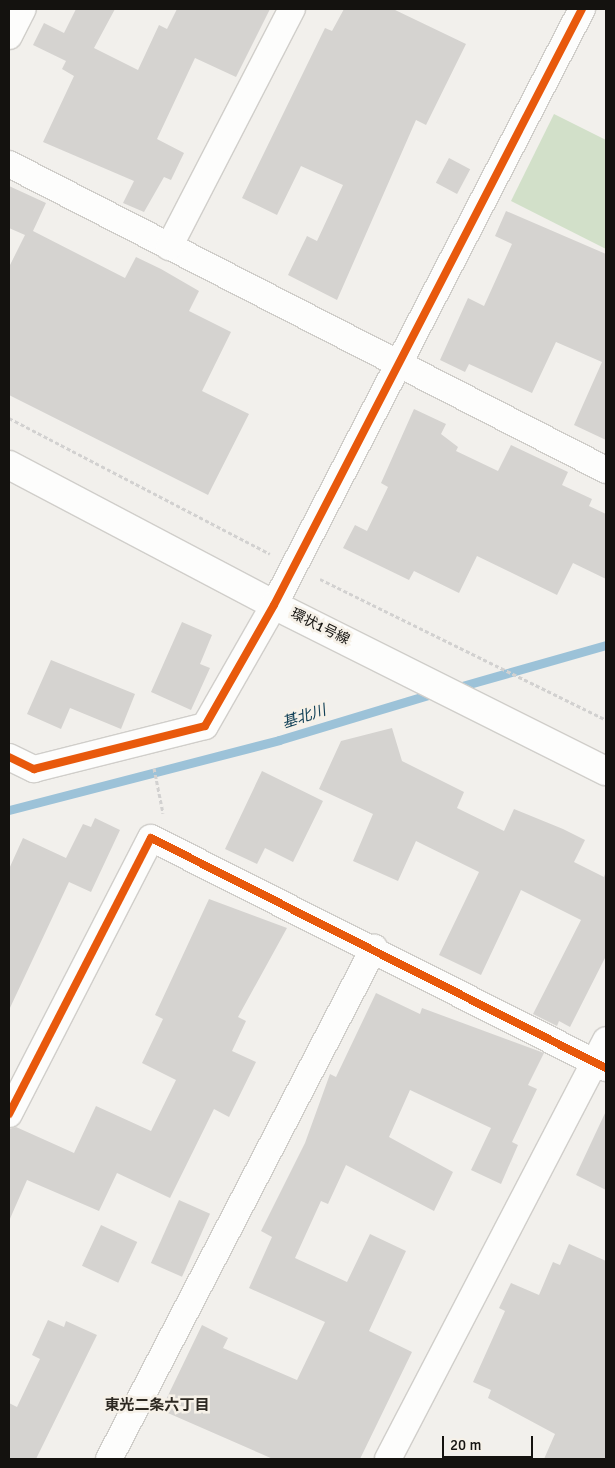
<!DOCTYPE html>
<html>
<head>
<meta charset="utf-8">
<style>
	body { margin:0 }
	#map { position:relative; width:615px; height:1468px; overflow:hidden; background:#f2f0ec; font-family:Signika,"Noto Sans JP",sans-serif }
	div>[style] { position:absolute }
	.green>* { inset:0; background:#d2e0c9 }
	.stream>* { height:9px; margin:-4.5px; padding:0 4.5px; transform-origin:4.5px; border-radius:4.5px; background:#9cc2d8 }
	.building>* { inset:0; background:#d5d3d0; transform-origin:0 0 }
	.path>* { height:3px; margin-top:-1.5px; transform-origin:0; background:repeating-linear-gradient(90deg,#d2d1d0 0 4px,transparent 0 6.5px) }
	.roads { filter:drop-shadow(1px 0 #d0ceca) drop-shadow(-1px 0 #d0ceca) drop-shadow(0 1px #d0ceca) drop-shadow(0 -1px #d0ceca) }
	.street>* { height:26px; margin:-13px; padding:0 13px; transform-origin:13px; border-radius:13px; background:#fdfdfc }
	.primary>* { height:28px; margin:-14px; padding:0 14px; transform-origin:14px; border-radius:14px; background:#fdfdfc }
	.cycleway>* { height:8px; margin:-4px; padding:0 4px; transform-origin:4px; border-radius:4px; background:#e8590c }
	span { translate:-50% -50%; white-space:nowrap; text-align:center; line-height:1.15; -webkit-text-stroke:5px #f6f1e8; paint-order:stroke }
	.street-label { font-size:14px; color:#14120f }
	.water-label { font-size:15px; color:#114057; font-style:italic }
	.neighbourhood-label { font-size:15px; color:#2d2922; font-weight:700 }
	.frame { position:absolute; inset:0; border:10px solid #14120f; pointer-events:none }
	.scale { position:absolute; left:442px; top:1436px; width:91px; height:22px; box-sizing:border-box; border:2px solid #14120f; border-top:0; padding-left:6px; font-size:15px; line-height:18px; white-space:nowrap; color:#14120f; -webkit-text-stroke:4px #f6f1e8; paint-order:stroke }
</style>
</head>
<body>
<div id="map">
	<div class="green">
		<i style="clip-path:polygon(554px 114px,606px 140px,606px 249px,511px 201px)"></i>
	</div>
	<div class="stream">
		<i style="left:455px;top:688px;width:157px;rotate:-15.9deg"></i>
		<i style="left:9px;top:810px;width:279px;rotate:-14.5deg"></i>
		<i style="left:279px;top:740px;width:163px;rotate:-16.8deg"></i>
	</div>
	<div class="building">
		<i style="clip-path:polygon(76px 9px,115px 9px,94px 48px,138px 70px,159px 25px,167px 29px,177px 9px,270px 9px,236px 77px,195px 58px,157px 139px,184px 153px,171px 180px,164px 177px,144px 212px,123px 203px,134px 181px,43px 142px,74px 76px,62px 69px,66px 61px,33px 45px,44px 23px,64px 33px)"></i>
		<i style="clip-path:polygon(344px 9px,393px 9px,466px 44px,426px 125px,416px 120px,337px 300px,288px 275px,307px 236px,317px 241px,343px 185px,301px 166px,277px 215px,242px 198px,325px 28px,332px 31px)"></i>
		<i style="left:449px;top:158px;width:24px;height:28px;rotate:28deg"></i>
		<i style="clip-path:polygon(9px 186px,46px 203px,33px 231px,125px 278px,136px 257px,161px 269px,199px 291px,189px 311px,231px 332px,202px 391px,249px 414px,208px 495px,9px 395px,9px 267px,25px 235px,9px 228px)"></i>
		<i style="clip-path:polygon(506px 211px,606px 254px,606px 440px,574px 425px,602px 362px,556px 342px,532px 393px,469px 364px,465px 372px,440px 360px,468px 298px,484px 306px,512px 244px,495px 236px)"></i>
		<i style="clip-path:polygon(414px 409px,446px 424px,441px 434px,458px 447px,456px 451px,498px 471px,511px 445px,568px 472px,562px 485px,592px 499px,589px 506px,606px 514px,606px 579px,573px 563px,557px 595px,477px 556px,459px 593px,414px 571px,409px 580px,343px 548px,355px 525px,367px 531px,388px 487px,381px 483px)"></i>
		<i style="clip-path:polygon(182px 622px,212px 635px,200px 664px,210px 668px,191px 710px,151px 692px)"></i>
		<i style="clip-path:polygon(51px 660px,135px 694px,121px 729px,70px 708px,61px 729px,27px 714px)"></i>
		<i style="clip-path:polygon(392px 728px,402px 761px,464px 792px,457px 808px,504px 831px,514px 809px,563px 829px,585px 840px,574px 862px,604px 877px,606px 871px,606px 956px,570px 1027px,559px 1021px,557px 1026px,533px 1014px,581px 920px,521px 890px,481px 975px,439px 955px,479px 872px,416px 841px,398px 881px,353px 861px,373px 814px,319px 789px,341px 741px)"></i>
		<i style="clip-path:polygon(262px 771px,323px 801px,293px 862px,265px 848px,257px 864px,225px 849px)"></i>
		<i style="clip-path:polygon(95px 818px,120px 830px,91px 892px,69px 882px,9px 1010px,9px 869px,23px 838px,66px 858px,83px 824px,91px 827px)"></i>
		<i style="clip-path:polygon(209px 899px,287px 928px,238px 1017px,246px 1021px,232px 1051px,256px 1062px,229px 1117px,214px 1109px,170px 1198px,117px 1173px,99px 1211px,27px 1180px,9px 1221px,9px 1129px,16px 1127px,74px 1153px,96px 1106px,151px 1131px,176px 1080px,142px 1063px,163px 1019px,155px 1015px)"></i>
		<i style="clip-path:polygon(376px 993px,420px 1014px,422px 1008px,544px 1053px,528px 1085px,537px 1089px,512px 1142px,518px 1145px,501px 1184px,471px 1170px,491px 1128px,410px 1090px,389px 1137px,453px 1172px,434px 1211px,346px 1165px,328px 1204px,321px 1201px,295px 1258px,347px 1282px,370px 1234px,406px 1251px,369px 1331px,412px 1352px,360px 1459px,273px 1459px,161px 1410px,202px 1325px,228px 1338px,223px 1348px,297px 1380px,325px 1322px,249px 1288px,272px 1237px,261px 1231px,305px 1143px,330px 1074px,336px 1077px)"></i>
		<i style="clip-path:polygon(606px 1111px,606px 1190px,576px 1175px)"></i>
		<i style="left:179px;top:1200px;width:34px;height:69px;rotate:24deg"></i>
		<i style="left:101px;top:1225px;width:40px;height:45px;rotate:25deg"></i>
		<i style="clip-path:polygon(569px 1244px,606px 1261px,606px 1459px,544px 1459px,555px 1434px,488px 1398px,491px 1390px,473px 1382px,505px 1311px,499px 1308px,511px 1283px,539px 1295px,553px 1262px,560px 1265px)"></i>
		<i style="clip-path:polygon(48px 1320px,64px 1327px,66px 1321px,97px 1335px,36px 1459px,9px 1459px,9px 1403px,17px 1407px,40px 1359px,32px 1355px)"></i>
	</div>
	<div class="path">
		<i style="left:9px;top:418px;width:294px;rotate:27.5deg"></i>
		<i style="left:320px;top:579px;width:319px;rotate:26.2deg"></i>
		<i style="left:154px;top:768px;width:46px;rotate:78.7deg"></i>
	</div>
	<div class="roads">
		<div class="street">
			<i style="left:9px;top:36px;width:30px;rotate:-63deg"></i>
			<i style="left:9px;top:164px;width:671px;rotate:27.14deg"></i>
			<i style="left:169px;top:247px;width:268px;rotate:-62.7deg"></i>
			<i style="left:9px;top:757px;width:28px;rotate:26deg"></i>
			<i style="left:34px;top:769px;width:176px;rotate:-14.1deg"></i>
			<i style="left:205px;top:726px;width:139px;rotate:-60.3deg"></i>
			<i style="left:274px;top:605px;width:671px;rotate:-62.67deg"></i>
			<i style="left:9px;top:1114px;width:310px;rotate:-62.8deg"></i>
			<i style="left:151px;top:838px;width:510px;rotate:26.82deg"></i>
			<i style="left:109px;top:1459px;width:576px;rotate:-62.59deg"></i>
			<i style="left:388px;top:1459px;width:472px;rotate:-62.5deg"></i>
		</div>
		<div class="primary">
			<i style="left:9px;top:465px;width:300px;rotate:27.8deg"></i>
			<i style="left:274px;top:605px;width:371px;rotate:26.6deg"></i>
		</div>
	</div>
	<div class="cycleway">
		<i style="left:9px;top:757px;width:28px;rotate:26deg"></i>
		<i style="left:34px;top:769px;width:176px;rotate:-14.1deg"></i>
		<i style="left:205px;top:726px;width:139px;rotate:-60.3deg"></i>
		<i style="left:274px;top:605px;width:671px;rotate:-62.67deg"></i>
		<i style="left:9px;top:1114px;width:310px;rotate:-62.8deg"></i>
		<i style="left:151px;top:838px;width:510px;rotate:26.82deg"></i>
	</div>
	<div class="street-label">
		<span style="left:320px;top:627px;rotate:26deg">環状1号線</span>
	</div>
	<div class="water-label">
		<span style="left:304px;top:717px;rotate:-18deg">基北川</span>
	</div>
	<div class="neighbourhood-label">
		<span style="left:157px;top:1406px">東光二条六丁目</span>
	</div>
	<div class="frame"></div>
	<div class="scale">20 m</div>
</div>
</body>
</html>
